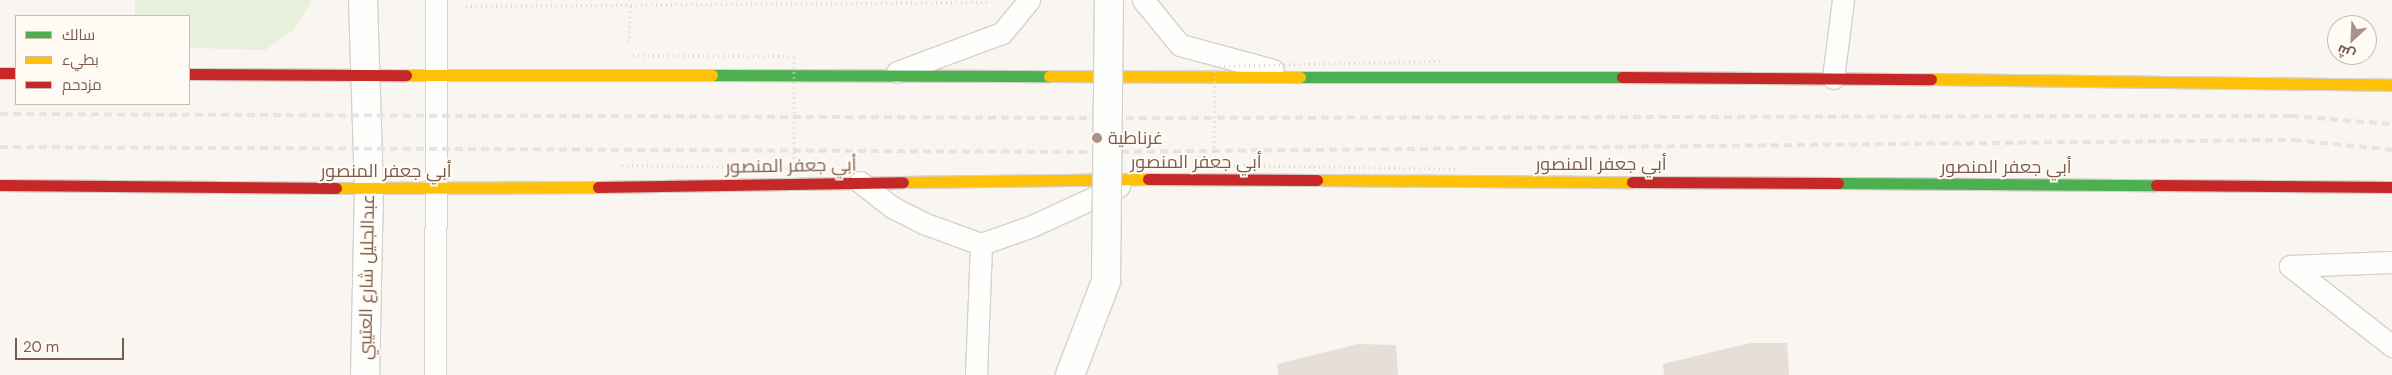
<!DOCTYPE html>
<html>
<head>
<meta charset="utf-8">
<style>
	body { margin:0 }
	#map { position:relative; width:2392px; height:375px; overflow:hidden; background:#f9f5f0; font-family:"DM Sans",Cairo,sans-serif }
	div>[style] { position:absolute }
	.green>* { inset:0; background:#e7f0db }
	.building>* { inset:0; background:#e6ded7 }
	.path>* { height:3px; margin-top:-1.5px; transform-origin:0; background:repeating-linear-gradient(90deg,#dcd5d0 0 1px,transparent 0 5px) }
	.roads { filter:drop-shadow(1px 0 #d7d1cb) drop-shadow(-1px 0 #d7d1cb) drop-shadow(0 1px #d7d1cb) drop-shadow(0 -1px #d7d1cb) }
	.lane>* { height:21px; margin:-10.5px; padding:0 10.5px; transform-origin:10.5px; border-radius:10.5px; background:#fefefd }
	.street>* { height:28px; margin:-14px; padding:0 14px; transform-origin:14px; border-radius:14px; background:#fefefd }
	.fast>* { height:11px; margin:-5.5px; padding:0 5.5px; transform-origin:5.5px; border-radius:5.5px; background:#4caf50 }
	.slow>* { height:11px; margin:-5.5px; padding:0 5.5px; transform-origin:5.5px; border-radius:5.5px; background:#ffc107 }
	.jam>* { height:11px; margin:-5.5px; padding:0 5.5px; transform-origin:5.5px; border-radius:5.5px; background:#c62828 }
	.rail>* { height:4px; margin-top:-2px; transform-origin:0; background:repeating-linear-gradient(90deg,#e6e3e7 0 8px,transparent 0 13px) }
	.path-bridge>* { height:3px; margin-top:-1.5px; transform-origin:0; background:repeating-linear-gradient(90deg,#dcd5d0 0 1px,transparent 0 5px) }
	.bridges { filter:drop-shadow(1px 0 #d7d1cb) drop-shadow(-1px 0 #d7d1cb) drop-shadow(0 1px #d7d1cb) drop-shadow(0 -1px #d7d1cb) }
	.street-bridge>* { height:28px; margin:-14px; padding:0 14px; transform-origin:14px; border-radius:14px; background:#fefefd }
	.dots>* { width:14px; height:14px; translate:-50% -50%; box-sizing:border-box; border:2px solid #fffaf3; border-radius:50% }
	span { translate:-50% -50%; white-space:nowrap; text-align:center; line-height:1.15; -webkit-text-stroke:4px #fffaf3; paint-order:stroke }
	.poi-label { font-size:18px; color:#7a5c4d }
	.left { translate:0 -50%; text-align:left }
	.street-label { font-size:18px; color:#7a5c4d }
	.legend { position:absolute; left:15px; top:15px; width:175px; height:90px; box-sizing:border-box; background:#fffaf3; border:1px solid #cabbb1; margin:0; padding:6px 9px; list-style:none; font-size:15px; color:#7a5c4d }
	.legend li { display:flex; align-items:center; gap:10px; height:25px }
	.legend b { width:25px; border:1px solid #cabbb1 }
	.north { position:absolute; left:2327px; top:15px; width:50px; height:50px; box-sizing:border-box; background:#fffaf3; border:1px solid #cabbb1; border-radius:50%; rotate:205deg; font-size:14px; font-weight:700; line-height:20px; text-align:center; color:#7a5c4d }
	.north::after { content:''; display:block; margin:auto; width:18px; height:22px; background:#a69286; clip-path:polygon(50% 0,100% 100%,50% 72%,0 100%) }
	.scale { position:absolute; left:15px; top:338px; width:109px; height:22px; box-sizing:border-box; border:2px solid #7a5c4d; border-top:0; padding-left:6px; font-size:15px; line-height:18px; white-space:nowrap; color:#7a5c4d; -webkit-text-stroke:4px #fffaf3; paint-order:stroke }
</style>
</head>
<body>
<div id="map">
	<div class="green">
		<i style="clip-path:polygon(135px 0,310px 0,310px 4px,293px 30px,265px 50px,189px 48px,189px 16px,135px 16px)"></i>
	</div>
	<div class="building">
		<i style="clip-path:polygon(1750px 343px,1787px 343px,1789px 375px,1664px 375px,1663px 364px)"></i>
		<i style="clip-path:polygon(1359px 344px,1396px 345px,1398px 375px,1278px 375px,1277px 364px)"></i>
	</div>
	<div class="path">
		<i style="left:466px;top:6px;width:524px;rotate:-0.44deg"></i>
		<i style="left:629px;top:42px;width:37px;rotate:-88deg"></i>
	</div>
	<div class="roads">
		<div class="lane">
			<i style="left:1143px;top:0;width:58px;rotate:50.6deg"></i>
			<i style="left:1180px;top:45px;width:96px;rotate:15deg"></i>
			<i style="left:897px;top:72px;width:112px;rotate:-20.4deg"></i>
			<i style="left:1002px;top:33px;width:43px;rotate:-50.7deg"></i>
			<i style="left:1833px;top:78px;width:79px;rotate:-82.7deg"></i>
			<i style="left:860px;top:182px;width:41px;rotate:38deg"></i>
			<i style="left:892px;top:207px;width:35px;rotate:27deg"></i>
			<i style="left:923px;top:223px;width:62px;rotate:19.9deg"></i>
			<i style="left:981px;top:244px;width:54px;rotate:-19.4deg"></i>
			<i style="left:1032px;top:226px;width:96px;rotate:-24.7deg"></i>
			<i style="left:2290px;top:266px;width:130px;rotate:38.1deg"></i>
			<i style="left:2290px;top:266px;width:102px;rotate:-2.2deg"></i>
			<i style="left:435px;top:375px;width:375px;rotate:-89.8deg"></i>
			<i style="left:976px;top:375px;width:131px;rotate:-87.8deg"></i>
		</div>
		<div class="street">
			<i style="left:363px;top:0;width:188px;rotate:88.2deg"></i>
			<i style="left:369px;top:188px;width:187px;rotate:91.2deg"></i>
		</div>
		<div class="fast">
			<i style="left:712px;top:75px;width:337px;rotate:0.2deg"></i>
			<i style="left:1300px;top:77px;width:322px"></i>
			<i style="left:1838px;top:183px;width:318px;rotate:0.4deg"></i>
		</div>
		<div class="slow">
			<i style="left:406px;top:75px;width:306px"></i>
			<i style="left:1049px;top:76px;width:251px;rotate:0.2deg"></i>
			<i style="left:1931px;top:79px;width:461px;rotate:0.7deg"></i>
			<i style="left:1317px;top:180px;width:315px;rotate:0.4deg"></i>
			<i style="left:903px;top:182px;width:245px;rotate:-0.7deg"></i>
			<i style="left:336px;top:188px;width:262px;rotate:-0.2deg"></i>
		</div>
		<div class="jam">
			<i style="left:0;top:73px;width:16px"></i>
			<i style="left:189px;top:74px;width:217px;rotate:0.3deg"></i>
			<i style="left:1622px;top:77px;width:309px;rotate:0.4deg"></i>
			<i style="left:1148px;top:179px;width:169px;rotate:0.3deg"></i>
			<i style="left:1632px;top:182px;width:206px;rotate:0.3deg"></i>
			<i style="left:0;top:185px;width:336px;rotate:0.5deg"></i>
			<i style="left:2156px;top:185px;width:236px;rotate:0.5deg"></i>
			<i style="left:598px;top:187px;width:305px;rotate:-0.9deg"></i>
		</div>
	</div>
	<div class="rail">
		<i style="left:0;top:114px;width:1100px;rotate:0.21deg"></i>
		<i style="left:1100px;top:118px;width:1191px;rotate:-0.1deg"></i>
		<i style="left:2291px;top:116px;width:101px;rotate:4.5deg"></i>
		<i style="left:0;top:147px;width:1095px;rotate:0.26deg"></i>
		<i style="left:1095px;top:152px;width:1199px;rotate:-0.57deg"></i>
		<i style="left:2294px;top:140px;width:99px;rotate:5.8deg"></i>
	</div>
	<div class="path-bridge">
		<i style="left:1440px;top:61px;width:225px;rotate:178.7deg"></i>
		<i style="left:1215px;top:66px;width:99px;rotate:90.6deg"></i>
		<i style="left:1214px;top:165px;width:242px;rotate:0.9deg"></i>
		<i style="left:622px;top:165px;width:172px;rotate:1deg"></i>
		<i style="left:794px;top:168px;width:112px;rotate:-90deg"></i>
		<i style="left:794px;top:56px;width:165px;rotate:-179.7deg"></i>
	</div>
	<div class="bridges">
		<div class="street-bridge">
			<i style="left:1070px;top:375px;width:101px;rotate:-69deg"></i>
			<i style="left:1106px;top:281px;width:281px;rotate:-89.4deg"></i>
		</div>
	</div>
	<div class="dots">
		<i style="left:1097px;top:138px;background:#a69286"></i>
	</div>
	<div class="poi-label">
		<span class="left" style="left:1108px;top:138px">غرناطية</span>
	</div>
	<div class="street-label">
		<span style="left:1196px;top:162px">أبي جعفر المنصور</span>
		<span style="left:1601px;top:164px">أبي جعفر المنصور</span>
		<span style="left:791px;top:166px;rotate:-1deg">أبي جعفر المنصور</span>
		<span style="left:2006px;top:167px">أبي جعفر المنصور</span>
		<span style="left:386px;top:171px">أبي جعفر المنصور</span>
		<span style="left:367px;top:277px;rotate:-89deg">عبدالجليل شارع العتيبي</span>
	</div>
	<ul class="legend">
	<li><b style="height:6px;background:#4caf50"></b>سالك</li>
	<li><b style="height:6px;background:#ffc107"></b>بطيء</li>
	<li><b style="height:6px;background:#c62828"></b>مزدحم</li>
	</ul>
	<div class="north">ش</div>
	<div class="scale">20 m</div>
</div>
</body>
</html>
